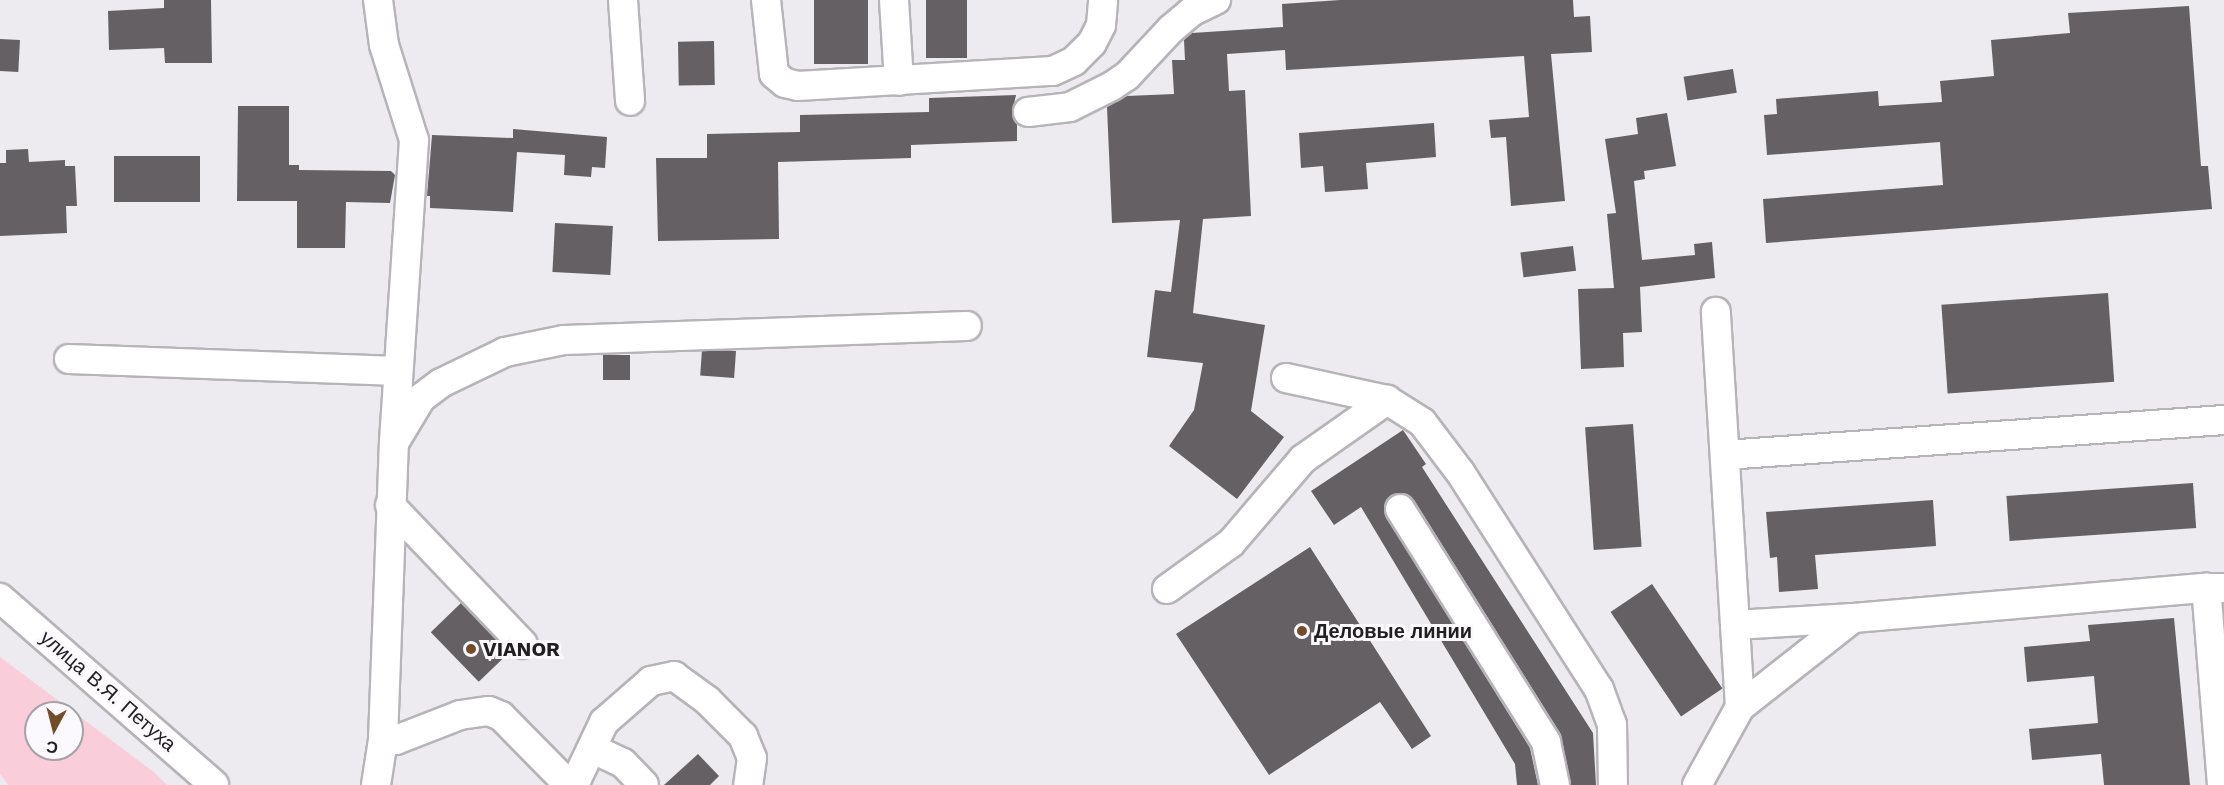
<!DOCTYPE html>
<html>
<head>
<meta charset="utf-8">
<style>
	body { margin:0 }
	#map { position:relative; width:2224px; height:785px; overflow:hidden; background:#eeebf0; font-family:"Work Sans",sans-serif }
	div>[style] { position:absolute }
	.green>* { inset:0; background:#f9cdda }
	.building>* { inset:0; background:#646063; transform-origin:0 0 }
	.roads { filter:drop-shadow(2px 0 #b7b4b9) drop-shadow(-2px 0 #b7b4b9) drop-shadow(0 2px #b7b4b9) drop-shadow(0 -2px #b7b4b9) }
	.minor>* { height:28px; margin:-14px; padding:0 14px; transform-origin:14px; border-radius:14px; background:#fff }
	.dots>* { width:16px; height:16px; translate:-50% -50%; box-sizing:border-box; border:3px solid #fcf9fe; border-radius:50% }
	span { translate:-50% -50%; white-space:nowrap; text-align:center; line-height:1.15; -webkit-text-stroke:6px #fcf9fe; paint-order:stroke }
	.poi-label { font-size:20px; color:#212021; font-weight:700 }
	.left { translate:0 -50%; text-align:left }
	.street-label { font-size:20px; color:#212021 }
	.north { position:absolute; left:24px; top:701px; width:60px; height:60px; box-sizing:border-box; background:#fcf9fe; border:2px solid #a4a2a6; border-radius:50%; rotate:187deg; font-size:16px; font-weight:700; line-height:24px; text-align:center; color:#212021 }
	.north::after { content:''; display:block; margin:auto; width:21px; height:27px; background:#724d28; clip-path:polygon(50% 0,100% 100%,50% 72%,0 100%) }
</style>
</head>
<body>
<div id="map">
	<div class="green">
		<i style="clip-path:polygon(evenodd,0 657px,155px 773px,167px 785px,8px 785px,0 774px,0 657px,36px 713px,72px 713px,72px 749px,36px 749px,36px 713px)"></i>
	</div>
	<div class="building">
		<i style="clip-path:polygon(164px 0,211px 0,212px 63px,165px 63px,164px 48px,109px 50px,108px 11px,164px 8px)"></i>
		<i style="left:814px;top:0;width:54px;height:64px"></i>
		<i style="left:926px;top:0;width:41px;height:58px"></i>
		<i style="clip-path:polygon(1340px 0,1573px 0,1574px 17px,1590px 16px,1592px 52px,1551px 54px,1565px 201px,1511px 206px,1506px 137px,1491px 138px,1489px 120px,1529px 117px,1524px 56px,1286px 70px,1285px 50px,1227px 54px,1229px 91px,1245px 90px,1251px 216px,1203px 219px,1193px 313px,1265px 325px,1251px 411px,1284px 437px,1237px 499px,1169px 446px,1194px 410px,1203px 363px,1147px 357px,1155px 290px,1171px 292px,1180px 220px,1112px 223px,1107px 107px,1127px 96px,1174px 94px,1172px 60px,1185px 60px,1184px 40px,1192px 33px,1283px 27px,1282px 4px)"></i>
		<i style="clip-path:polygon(2189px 6px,2201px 166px,2208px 166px,2212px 209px,1766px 243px,1763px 199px,1943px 185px,1940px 142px,1767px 155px,1764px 115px,1777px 114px,1776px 99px,1878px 91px,1879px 106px,1942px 102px,1940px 81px,1994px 76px,1991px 40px,2070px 33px,2068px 13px)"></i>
		<i style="left:0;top:39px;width:20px;height:32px;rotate:3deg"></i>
		<i style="left:714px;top:41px;width:44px;height:36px;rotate:89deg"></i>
		<i style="left:1733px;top:69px;width:24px;height:50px;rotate:81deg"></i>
		<i style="clip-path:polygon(1016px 95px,1012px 113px,1017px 124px,1017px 141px,911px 145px,911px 158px,778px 162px,779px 239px,658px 241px,656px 158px,707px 158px,707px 134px,800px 132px,800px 115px,929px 112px,929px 98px)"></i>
		<i style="clip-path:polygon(238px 106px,289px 106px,289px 165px,299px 165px,299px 170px,391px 171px,395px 175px,390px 203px,346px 202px,345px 248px,297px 248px,297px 201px,237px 201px)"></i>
		<i style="clip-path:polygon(1667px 113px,1676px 166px,1644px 171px,1645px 179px,1634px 181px,1642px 260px,1695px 255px,1694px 244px,1712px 242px,1715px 278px,1640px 287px,1642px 332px,1623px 333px,1624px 367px,1581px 369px,1578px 289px,1614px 288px,1607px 214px,1616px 213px,1605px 139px,1638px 134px,1636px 118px)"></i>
		<i style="clip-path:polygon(1434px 123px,1436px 157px,1366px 163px,1368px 189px,1325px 192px,1323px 166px,1301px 168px,1299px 133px)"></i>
		<i style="clip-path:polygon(513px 129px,607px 137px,605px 168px,592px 167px,591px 177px,564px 175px,565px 155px,517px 152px,513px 212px,430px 208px,430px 196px,427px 196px,432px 135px,513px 138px)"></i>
		<i style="clip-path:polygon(28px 149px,29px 162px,65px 160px,65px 166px,75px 166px,77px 206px,66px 206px,67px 233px,0 236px,0 163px,6px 163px,6px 150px)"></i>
		<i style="left:114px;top:156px;width:86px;height:46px"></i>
		<i style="left:555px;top:223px;width:58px;height:49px;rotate:3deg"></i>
		<i style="left:1573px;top:246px;width:25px;height:53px;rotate:83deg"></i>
		<i style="left:2108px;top:293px;width:89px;height:167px;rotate:86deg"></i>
		<i style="left:736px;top:351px;width:27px;height:34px;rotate:94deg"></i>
		<i style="left:603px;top:355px;width:27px;height:25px"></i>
		<i style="left:1633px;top:424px;width:123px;height:48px;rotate:86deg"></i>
		<i style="clip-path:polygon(1403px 430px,1426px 464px,1422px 467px,1593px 733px,1596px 785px,1571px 785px,1560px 733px,1414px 500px,1400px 493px,1391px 495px,1384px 509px,1386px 517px,1530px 748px,1538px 785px,1517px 785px,1515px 764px,1361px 507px,1334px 525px,1311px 491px)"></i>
		<i style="left:2193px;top:483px;width:45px;height:187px;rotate:86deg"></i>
		<i style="clip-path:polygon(1933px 500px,1936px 546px,1815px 555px,1818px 589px,1779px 592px,1777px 557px,1770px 558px,1766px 512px)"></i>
		<i style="clip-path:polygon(1310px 547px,1431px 736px,1412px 749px,1380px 702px,1269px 775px,1176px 634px)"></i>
		<i style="left:1652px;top:584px;width:126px;height:50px;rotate:56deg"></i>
		<i style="left:461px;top:603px;width:69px;height:42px;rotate:46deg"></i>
		<i style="clip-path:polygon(2174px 618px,2190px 785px,2104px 785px,2101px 754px,2032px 760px,2029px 729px,2098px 723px,2094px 676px,2027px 682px,2024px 647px,2090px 641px,2088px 625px)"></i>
		<i style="clip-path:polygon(698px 754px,719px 776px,710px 785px,664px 785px)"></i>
	</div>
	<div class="roads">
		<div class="minor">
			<i style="left:378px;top:0;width:45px;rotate:82.4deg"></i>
			<i style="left:384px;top:45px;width:100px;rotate:72.5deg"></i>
			<i style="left:414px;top:140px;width:299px;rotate:93.8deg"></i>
			<i style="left:623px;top:0;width:101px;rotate:86deg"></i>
			<i style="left:766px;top:0;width:74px;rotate:83.8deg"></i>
			<i style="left:774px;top:74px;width:14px;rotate:39deg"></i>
			<i style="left:785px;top:83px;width:13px;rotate:13deg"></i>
			<i style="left:798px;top:86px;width:255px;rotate:-3.4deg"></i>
			<i style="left:1053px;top:71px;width:23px;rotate:-25deg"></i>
			<i style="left:1074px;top:61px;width:25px;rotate:-45deg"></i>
			<i style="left:1092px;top:43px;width:20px;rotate:-63deg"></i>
			<i style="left:1101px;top:25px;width:25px;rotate:-85deg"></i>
			<i style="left:894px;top:0;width:81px;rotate:86.5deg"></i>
			<i style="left:1028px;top:112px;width:42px;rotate:-6.8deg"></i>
			<i style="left:1070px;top:107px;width:47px;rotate:-26.6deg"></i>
			<i style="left:1112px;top:86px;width:18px;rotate:-34deg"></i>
			<i style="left:1127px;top:76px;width:64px;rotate:-46.9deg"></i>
			<i style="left:1171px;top:29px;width:26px;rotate:-40deg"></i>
			<i style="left:1191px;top:12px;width:28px;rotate:-26deg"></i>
			<i style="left:69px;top:359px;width:329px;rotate:2.1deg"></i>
			<i style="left:1286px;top:378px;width:103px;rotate:12.3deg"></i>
			<i style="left:1387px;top:400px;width:41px;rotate:32.2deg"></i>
			<i style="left:1422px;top:422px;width:63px;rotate:52.8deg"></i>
			<i style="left:1460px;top:472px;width:258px;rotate:57.4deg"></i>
			<i style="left:1599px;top:689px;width:37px;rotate:70deg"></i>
			<i style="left:1612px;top:724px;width:61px;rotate:89.1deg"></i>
			<i style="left:1725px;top:455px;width:500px;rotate:-4.01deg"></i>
			<i style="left:390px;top:505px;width:192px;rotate:46.3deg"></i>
			<i style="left:1400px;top:509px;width:275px;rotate:57.9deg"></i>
			<i style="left:1546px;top:742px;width:44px;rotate:78.2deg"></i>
			<i style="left:1167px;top:589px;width:79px;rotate:-35.7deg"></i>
			<i style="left:1231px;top:543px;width:111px;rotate:-49.4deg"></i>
			<i style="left:1303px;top:459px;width:103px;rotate:-35.1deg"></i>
			<i style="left:0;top:598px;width:284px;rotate:41.1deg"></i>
			<i style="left:1735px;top:625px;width:118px;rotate:-3.4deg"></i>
			<i style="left:1740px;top:707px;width:144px;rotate:-38.2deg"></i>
			<i style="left:1853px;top:618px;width:354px;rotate:-4.9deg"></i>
			<i style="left:383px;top:740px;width:13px"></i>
			<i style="left:396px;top:740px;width:69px;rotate:-21.3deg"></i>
			<i style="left:460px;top:715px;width:29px;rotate:-8deg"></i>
			<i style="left:489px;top:711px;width:13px;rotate:23deg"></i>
			<i style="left:501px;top:716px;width:97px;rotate:45.4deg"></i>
			<i style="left:593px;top:749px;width:33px;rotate:25deg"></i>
			<i style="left:623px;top:763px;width:30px;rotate:46deg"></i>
			<i style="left:376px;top:785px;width:46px;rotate:-81.2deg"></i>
			<i style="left:383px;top:740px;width:297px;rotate:-87.9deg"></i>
			<i style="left:394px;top:443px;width:52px;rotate:-59deg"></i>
			<i style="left:421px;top:398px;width:25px;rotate:-37deg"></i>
			<i style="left:441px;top:383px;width:71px;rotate:-25.8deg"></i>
			<i style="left:505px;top:352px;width:60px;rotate:-11.5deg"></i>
			<i style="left:564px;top:340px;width:403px;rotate:-2deg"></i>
			<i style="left:574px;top:785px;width:70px;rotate:-64.5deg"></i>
			<i style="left:604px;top:722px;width:62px;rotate:-41.1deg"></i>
			<i style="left:651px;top:681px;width:24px;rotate:-12deg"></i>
			<i style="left:674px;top:676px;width:41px;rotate:36deg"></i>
			<i style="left:707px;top:700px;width:51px;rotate:45deg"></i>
			<i style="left:743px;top:736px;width:24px;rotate:68deg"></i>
			<i style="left:752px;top:758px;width:27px;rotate:98deg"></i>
			<i style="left:1697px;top:785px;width:89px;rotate:-61.1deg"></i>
			<i style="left:1740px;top:707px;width:396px;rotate:-93.5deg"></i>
			<i style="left:2222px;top:785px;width:198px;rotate:-94.6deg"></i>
			<i style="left:2206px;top:588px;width:18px"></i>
		</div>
	</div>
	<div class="dots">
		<i style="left:1302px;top:631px;background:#724d28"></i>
		<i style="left:471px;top:649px;background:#724d28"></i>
	</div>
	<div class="poi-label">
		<span class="left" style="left:1314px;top:631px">Деловые линии</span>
		<span class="left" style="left:483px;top:649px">VIANOR</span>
	</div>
	<div class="street-label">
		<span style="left:108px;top:691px;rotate:41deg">улица В.Я. Петуха</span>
	</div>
	<div class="north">С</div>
</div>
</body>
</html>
